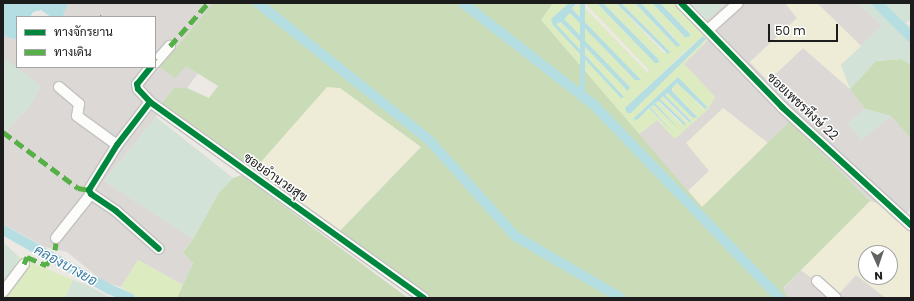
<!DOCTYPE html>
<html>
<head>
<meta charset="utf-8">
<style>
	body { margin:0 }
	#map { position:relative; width:914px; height:301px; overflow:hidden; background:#ece8e4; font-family:Poppins,Sarabun,sans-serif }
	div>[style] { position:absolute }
	.residential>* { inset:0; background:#dbd8d6 }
	.farmland>* { inset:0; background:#eeebd6 }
	.grass>* { inset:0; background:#ddebc0 }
	.forest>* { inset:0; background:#c9dcb7 }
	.wetland>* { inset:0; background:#d2e2d6 }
	.water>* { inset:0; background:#b5dee2; transform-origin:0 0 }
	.canal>* { height:10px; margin:-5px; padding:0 5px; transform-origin:5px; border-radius:5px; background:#b5dee2 }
	.roads { filter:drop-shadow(1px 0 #c4c2c0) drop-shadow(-1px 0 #c4c2c0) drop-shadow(0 1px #c4c2c0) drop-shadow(0 -1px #c4c2c0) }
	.street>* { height:10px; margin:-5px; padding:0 5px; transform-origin:5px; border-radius:5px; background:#fcfcfb }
	.quiet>* { height:5px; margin-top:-2.5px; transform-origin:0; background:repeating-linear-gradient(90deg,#55b145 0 10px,transparent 0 15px) }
	.cycleway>* { height:6px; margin:-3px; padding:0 3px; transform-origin:3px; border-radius:3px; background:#00873e }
	span { translate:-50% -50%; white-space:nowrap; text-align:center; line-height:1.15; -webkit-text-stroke:3px #fff; paint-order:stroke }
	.street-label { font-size:13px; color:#1c1c1c }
	.water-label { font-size:14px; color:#3c7da3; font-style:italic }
	.frame { position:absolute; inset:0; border:4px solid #1c1c1c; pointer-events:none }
	.legend { position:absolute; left:16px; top:16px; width:140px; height:52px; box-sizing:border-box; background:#fff; border:1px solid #a4a4a4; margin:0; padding:5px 7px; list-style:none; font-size:12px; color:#1c1c1c }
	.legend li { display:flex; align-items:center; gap:8px; height:20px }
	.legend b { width:20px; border:1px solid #a4a4a4 }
	.north { position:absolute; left:858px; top:245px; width:40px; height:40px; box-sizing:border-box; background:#fff; border:1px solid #a4a4a4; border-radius:50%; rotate:177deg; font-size:11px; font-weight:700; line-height:16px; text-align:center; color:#1c1c1c }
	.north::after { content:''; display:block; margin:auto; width:14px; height:18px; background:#656362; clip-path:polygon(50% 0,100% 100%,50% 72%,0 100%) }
	.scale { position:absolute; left:768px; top:24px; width:70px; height:18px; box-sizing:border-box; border:2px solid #1c1c1c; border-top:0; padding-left:5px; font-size:12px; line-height:14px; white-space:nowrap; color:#1c1c1c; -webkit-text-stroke:3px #fff; paint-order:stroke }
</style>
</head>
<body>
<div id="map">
	<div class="residential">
		<i style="clip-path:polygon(69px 3px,213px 3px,160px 67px,186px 65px,199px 72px,187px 88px,174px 88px,161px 104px,156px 117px,104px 181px,193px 239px,183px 251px,193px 262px,183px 285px,138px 260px,121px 287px,104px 282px,67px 252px,45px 247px,3px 224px,3px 134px,29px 107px,41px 86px,3px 58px,3px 36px,17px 40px,17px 67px,155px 67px,155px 17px,66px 17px,63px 14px)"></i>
		<i style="clip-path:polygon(726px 3px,785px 3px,797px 18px,750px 62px,768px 81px,803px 48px,850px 89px,865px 109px,848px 123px,861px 140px,891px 116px,911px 139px,911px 209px,906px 213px,870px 201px,790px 121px,768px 143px,723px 108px,709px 171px,688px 191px,639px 134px,657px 120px,675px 138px,708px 109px,715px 97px,684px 64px,710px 38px,707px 19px)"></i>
		<i style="clip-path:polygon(817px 3px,859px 3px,882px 26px,861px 46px)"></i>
		<i style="clip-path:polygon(801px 270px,836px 297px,856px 275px,886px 298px,788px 298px,783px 289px)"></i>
	</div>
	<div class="farmland">
		<i style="clip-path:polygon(785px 3px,817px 3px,861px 46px,841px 65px,850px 89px,803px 48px,768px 81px,750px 62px,797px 18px)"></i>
		<i style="clip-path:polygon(327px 87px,340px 88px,421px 146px,338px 233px,253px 171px)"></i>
		<i style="clip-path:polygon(723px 108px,768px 143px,702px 207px,688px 191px,709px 171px,686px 143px)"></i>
		<i style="clip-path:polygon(evenodd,870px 201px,885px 206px,911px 231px,911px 298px,886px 298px,856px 275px,836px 297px,801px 270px,870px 201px,866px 253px,890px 253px,890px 277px,866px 277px,866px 253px)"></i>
	</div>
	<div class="grass">
		<i style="clip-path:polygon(evenodd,553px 3px,569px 3px,551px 19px,558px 27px,556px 24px,560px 21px,628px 90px,630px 87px,563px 19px,570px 13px,635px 80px,572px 8px,580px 3px,648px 73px,649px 70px,585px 3px,597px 3px,656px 63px,658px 59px,603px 3px,616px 3px,664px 53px,669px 51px,621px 3px,635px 3px,677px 47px,674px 37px,641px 3px,652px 3px,685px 37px,690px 34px,660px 3px,678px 3px,710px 37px,684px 64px,715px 97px,708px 109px,675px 139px,657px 120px,639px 134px,541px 20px,553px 3px,700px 37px,627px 113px,626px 108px,700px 37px,553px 3px,678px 77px,707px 107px,703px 109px,680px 84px,675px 84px,672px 91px,695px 114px,695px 118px,667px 92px,665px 95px,691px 120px,688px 123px,663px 96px,660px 99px,678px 116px,682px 125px,658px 101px,655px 103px,673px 123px,654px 105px,650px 107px,677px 133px,651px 110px,646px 110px,678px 77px)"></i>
		<i style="clip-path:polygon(19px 257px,73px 280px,65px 298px,3px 298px,3px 287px)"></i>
		<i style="clip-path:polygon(138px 260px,183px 285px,177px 298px,139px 298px,121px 287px)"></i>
	</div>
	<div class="forest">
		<i style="clip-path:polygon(213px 3px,553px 3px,541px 20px,702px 207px,790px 121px,870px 201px,783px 288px,788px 298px,431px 298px,338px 233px,421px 147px,340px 88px,327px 87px,253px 171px,161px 104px,174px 88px,187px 88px,209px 98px,218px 86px,186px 66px,175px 78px,160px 67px)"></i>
		<i style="clip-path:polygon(902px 59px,911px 65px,911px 139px,891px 116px,865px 109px,850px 89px,876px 61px)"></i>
		<i style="clip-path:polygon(242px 175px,408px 298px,177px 298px,193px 263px,183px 252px,193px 239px,219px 192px,233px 178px)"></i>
	</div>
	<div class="wetland">
		<i style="clip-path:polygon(690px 3px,726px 3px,707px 19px)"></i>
		<i style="clip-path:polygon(859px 3px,911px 3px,911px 19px,906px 23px,911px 27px,911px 65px,901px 59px,876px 61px,850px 89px,841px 65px,882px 26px)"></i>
		<i style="clip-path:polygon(4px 58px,41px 86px,29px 107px,3px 134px)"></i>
		<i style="clip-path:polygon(865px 109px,891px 116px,861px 140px,848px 123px)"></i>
		<i style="clip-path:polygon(156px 117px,233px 178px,219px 192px,193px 239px,104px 181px)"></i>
		<i style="clip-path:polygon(3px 242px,19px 257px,3px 287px)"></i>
		<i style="clip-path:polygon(73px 280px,87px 285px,111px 298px,65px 298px)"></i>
	</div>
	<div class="water">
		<i style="clip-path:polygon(3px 3px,69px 3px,63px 14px,66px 17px,51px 17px,41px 10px,33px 12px,30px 17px,17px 17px,17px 40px,3px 36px)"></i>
		<i style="clip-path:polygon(569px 3px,577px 3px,572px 8px,574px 11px,641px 80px,635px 80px,570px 13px,564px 19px,630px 87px,628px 91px,561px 22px,556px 24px,624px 97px,621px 98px,553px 25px,551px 19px)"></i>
		<i style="left:580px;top:3px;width:5px;height:98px"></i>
		<i style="clip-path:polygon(597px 3px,603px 3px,658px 59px,659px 63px,655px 63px)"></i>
		<i style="clip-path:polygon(616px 3px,621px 3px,670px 52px,668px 54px)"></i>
		<i style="clip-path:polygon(635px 3px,641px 3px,680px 45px,677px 47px)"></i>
		<i style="clip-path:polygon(652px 3px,660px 3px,690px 34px,689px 37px,685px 37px)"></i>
		<i style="clip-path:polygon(703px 36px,706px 39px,631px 113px,627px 113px,625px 108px)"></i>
		<i style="clip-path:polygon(678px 77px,707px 107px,705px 109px,677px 83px,672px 88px,672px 91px,697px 117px,693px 118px,668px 93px,665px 95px,691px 121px,690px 123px,663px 96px,660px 99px,685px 123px,685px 126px,659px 101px,655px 103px,680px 130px,654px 105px,650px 107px,676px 135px,649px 108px,637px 120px,633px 119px)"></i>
	</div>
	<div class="canal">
		<i style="left:258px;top:3px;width:219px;rotate:38.7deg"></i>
		<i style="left:429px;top:140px;width:129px;rotate:48.1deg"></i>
		<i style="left:515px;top:236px;width:123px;rotate:30.3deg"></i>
		<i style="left:463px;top:3px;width:166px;rotate:37.9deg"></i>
		<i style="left:594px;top:105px;width:268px;rotate:46.1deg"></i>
		<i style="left:877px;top:3px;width:48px;rotate:45deg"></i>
		<i style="left:3px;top:230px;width:121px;rotate:29.1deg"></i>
		<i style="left:109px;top:289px;width:23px;rotate:23deg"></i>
	</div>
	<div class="roads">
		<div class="street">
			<i style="left:681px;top:3px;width:145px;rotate:45.8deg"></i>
			<i style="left:782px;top:107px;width:175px;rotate:42.5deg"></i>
			<i style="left:708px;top:30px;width:40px;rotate:-42deg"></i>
			<i style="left:155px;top:63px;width:23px;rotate:-49deg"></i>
			<i style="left:151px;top:67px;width:22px;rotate:129deg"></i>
			<i style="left:137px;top:84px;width:5px;rotate:79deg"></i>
			<i style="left:138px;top:89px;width:18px;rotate:47deg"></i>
			<i style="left:150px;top:102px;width:337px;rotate:35.6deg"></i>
			<i style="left:59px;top:87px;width:26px;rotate:40deg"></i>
			<i style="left:79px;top:104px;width:12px;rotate:99deg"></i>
			<i style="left:77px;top:116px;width:49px;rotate:35.9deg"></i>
			<i style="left:150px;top:102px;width:54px;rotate:127.5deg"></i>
			<i style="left:117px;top:145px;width:53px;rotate:121.9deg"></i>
			<i style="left:89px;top:190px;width:4px;rotate:63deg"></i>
			<i style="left:91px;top:194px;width:30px;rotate:34deg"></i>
			<i style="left:116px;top:211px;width:57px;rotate:41.5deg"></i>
			<i style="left:56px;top:238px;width:56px;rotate:-51.5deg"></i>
			<i style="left:817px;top:281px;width:25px;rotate:42deg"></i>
			<i style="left:3px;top:292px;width:35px;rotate:-53deg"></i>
		</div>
	</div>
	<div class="quiet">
		<i style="left:99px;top:16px;width:1px;rotate:45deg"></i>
		<i style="left:170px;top:46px;width:57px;rotate:-48.5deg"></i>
		<i style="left:155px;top:60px;width:1px;rotate:45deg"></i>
		<i style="left:3px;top:132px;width:94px;rotate:36.7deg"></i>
		<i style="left:78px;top:188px;width:11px;rotate:10deg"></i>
		<i style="left:55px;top:250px;width:7px;rotate:-82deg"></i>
		<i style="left:24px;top:264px;width:8px;rotate:-67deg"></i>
		<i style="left:27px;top:257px;width:21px;rotate:23deg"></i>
		<i style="left:46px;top:265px;width:12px;rotate:-55deg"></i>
	</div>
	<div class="cycleway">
		<i style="left:681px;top:3px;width:145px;rotate:45.8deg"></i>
		<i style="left:782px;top:107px;width:175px;rotate:42.5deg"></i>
		<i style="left:151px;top:67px;width:22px;rotate:129deg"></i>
		<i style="left:137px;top:84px;width:5px;rotate:79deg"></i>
		<i style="left:138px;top:89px;width:18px;rotate:47deg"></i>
		<i style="left:150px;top:102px;width:337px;rotate:35.6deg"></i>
		<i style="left:150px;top:102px;width:54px;rotate:127.5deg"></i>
		<i style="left:117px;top:145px;width:53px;rotate:121.9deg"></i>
		<i style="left:89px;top:190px;width:4px;rotate:63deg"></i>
		<i style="left:91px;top:194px;width:30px;rotate:34deg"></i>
		<i style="left:116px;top:211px;width:57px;rotate:41.5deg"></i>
	</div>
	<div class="street-label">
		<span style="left:802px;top:107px;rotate:43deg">ซอยเพชรหึงษ์ 22</span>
		<span style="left:275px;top:178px;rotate:35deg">ซอยอำนวยสุข</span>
	</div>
	<div class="water-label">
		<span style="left:66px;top:265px;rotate:29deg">คลองบางยอ</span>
	</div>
	<div class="frame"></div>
	<ul class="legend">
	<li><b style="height:5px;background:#00873e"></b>ทางจักรยาน</li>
	<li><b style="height:5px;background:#55b145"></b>ทางเดิน</li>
	</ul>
	<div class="north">N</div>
	<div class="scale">50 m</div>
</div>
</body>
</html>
